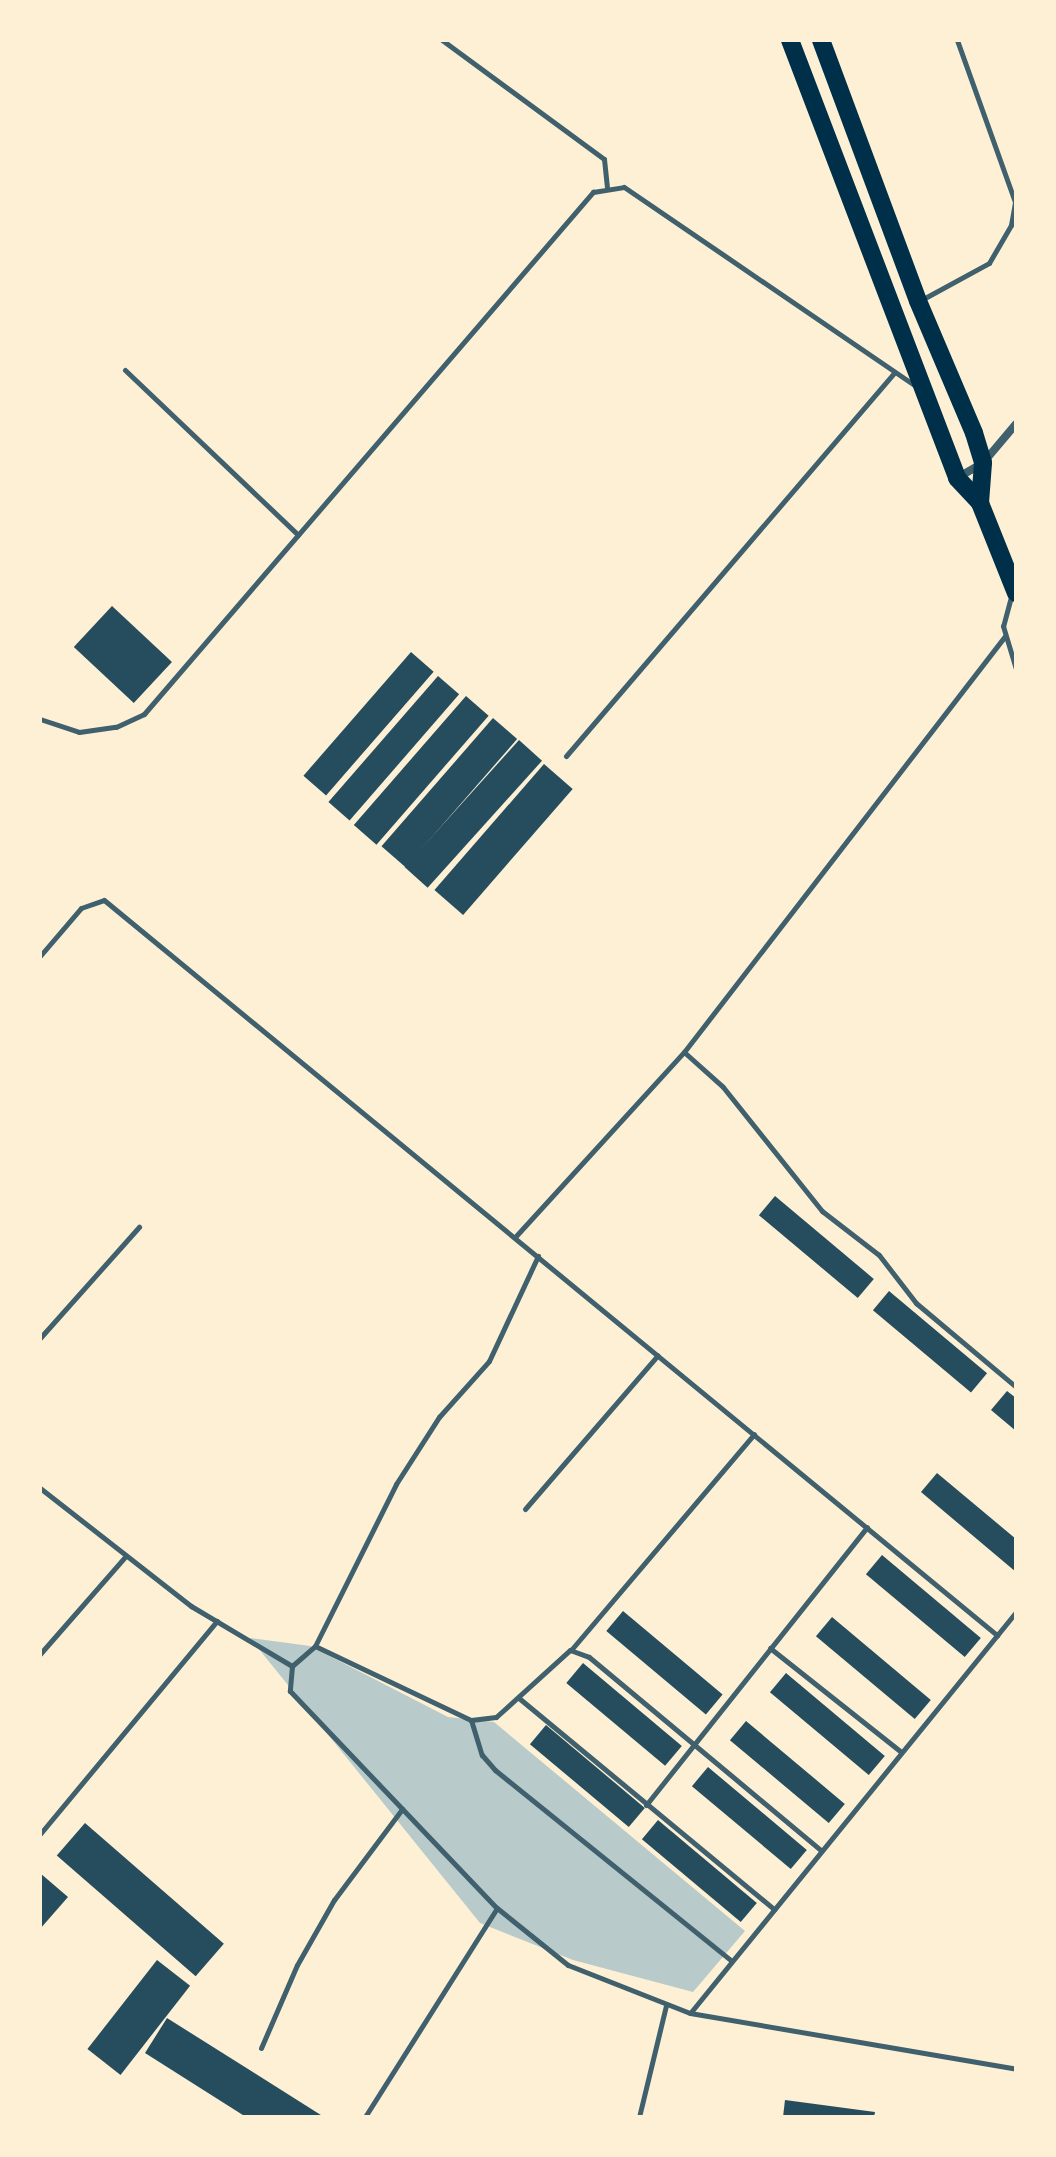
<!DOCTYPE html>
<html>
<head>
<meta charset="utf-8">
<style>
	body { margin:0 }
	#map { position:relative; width:1056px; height:2157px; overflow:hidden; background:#fdf0d5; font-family:Raleway,sans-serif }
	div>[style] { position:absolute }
	.green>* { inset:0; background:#b9caca }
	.building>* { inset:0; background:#264d5e; transform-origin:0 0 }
	.service>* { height:5px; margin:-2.5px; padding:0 2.5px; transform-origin:2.5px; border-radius:2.5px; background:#3f606c }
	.minor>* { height:8px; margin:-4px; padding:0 4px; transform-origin:4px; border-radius:4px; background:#3f606c }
	.primary>* { height:18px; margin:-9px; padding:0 9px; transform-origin:9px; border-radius:9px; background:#003049 }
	span { translate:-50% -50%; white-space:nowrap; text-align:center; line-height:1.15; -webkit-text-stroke:7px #fdf0d5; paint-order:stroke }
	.frame { position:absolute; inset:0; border:42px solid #fdf0d5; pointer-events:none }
</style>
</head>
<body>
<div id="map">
	<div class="green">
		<i style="clip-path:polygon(250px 1638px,310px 1646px,448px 1717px,494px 1722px,745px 1931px,693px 1992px,573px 1960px,480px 1923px)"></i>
	</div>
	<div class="building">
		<i style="left:112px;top:606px;width:82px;height:56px;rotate:43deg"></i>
		<i style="left:411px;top:652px;width:30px;height:164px;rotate:41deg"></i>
		<i style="left:438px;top:676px;width:28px;height:167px;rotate:41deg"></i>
		<i style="left:466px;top:696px;width:30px;height:171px;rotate:41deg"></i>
		<i style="left:493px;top:718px;width:32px;height:170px;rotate:41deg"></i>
		<i style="left:519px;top:740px;width:31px;height:171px;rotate:42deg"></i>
		<i style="left:544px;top:764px;width:38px;height:167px;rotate:41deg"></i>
		<i style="left:775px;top:1196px;width:129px;height:25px;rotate:40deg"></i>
		<i style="left:889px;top:1291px;width:128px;height:25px;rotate:40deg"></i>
		<i style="clip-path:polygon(1007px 1391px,1016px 1398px,1016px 1431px,991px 1410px)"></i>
		<i style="clip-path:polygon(937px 1473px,1016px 1539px,1016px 1572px,921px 1492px)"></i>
		<i style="left:882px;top:1555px;width:129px;height:25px;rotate:40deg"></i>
		<i style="left:623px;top:1611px;width:130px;height:26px;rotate:40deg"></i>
		<i style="left:832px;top:1617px;width:129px;height:25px;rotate:40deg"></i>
		<i style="left:583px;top:1663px;width:129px;height:26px;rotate:40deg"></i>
		<i style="left:786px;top:1673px;width:129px;height:25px;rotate:40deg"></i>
		<i style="left:746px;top:1721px;width:129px;height:25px;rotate:40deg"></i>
		<i style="left:546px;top:1725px;width:129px;height:25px;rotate:40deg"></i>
		<i style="left:708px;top:1767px;width:129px;height:25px;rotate:40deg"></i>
		<i style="left:658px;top:1820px;width:129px;height:25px;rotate:40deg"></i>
		<i style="left:85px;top:1823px;width:184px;height:43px;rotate:41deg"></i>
		<i style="clip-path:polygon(40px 1873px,68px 1897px,40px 1929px)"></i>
		<i style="left:157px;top:1960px;width:42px;height:113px;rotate:38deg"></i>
		<i style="clip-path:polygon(167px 2018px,324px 2117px,246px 2117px,145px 2053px)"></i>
		<i style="clip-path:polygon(785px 2100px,875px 2112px,874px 2117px,783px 2117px)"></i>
	</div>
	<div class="service">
		<i style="left:442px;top:40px;width:201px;rotate:36.3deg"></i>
		<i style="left:604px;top:159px;width:28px;rotate:84deg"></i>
		<i style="left:923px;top:299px;width:75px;rotate:-28.6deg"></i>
		<i style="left:989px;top:263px;width:44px;rotate:-59.9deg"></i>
		<i style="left:1011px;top:225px;width:23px;rotate:-80deg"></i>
		<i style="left:1015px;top:202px;width:172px;rotate:-109.7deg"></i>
		<i style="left:125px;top:370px;width:239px;rotate:43.6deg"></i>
		<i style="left:1012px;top:593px;width:34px;rotate:105deg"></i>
		<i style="left:1003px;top:626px;width:45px;rotate:73.2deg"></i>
		<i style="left:40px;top:719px;width:41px;rotate:18.4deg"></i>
		<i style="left:79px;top:732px;width:37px;rotate:-8deg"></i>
		<i style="left:116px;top:727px;width:31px;rotate:-25deg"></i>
		<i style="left:144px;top:714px;width:689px;rotate:-49.3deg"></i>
		<i style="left:593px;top:192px;width:31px;rotate:-9deg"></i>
		<i style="left:624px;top:187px;width:350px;rotate:34.3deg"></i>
		<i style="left:566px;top:756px;width:504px;rotate:-49.42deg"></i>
		<i style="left:40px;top:956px;width:63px;rotate:-49.5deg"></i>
		<i style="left:81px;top:908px;width:24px;rotate:-19deg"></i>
		<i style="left:104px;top:900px;width:1157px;rotate:39.46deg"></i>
		<i style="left:684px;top:1052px;width:52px;rotate:41.9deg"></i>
		<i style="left:723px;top:1087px;width:159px;rotate:51.4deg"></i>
		<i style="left:822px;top:1211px;width:72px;rotate:37.7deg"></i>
		<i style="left:879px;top:1255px;width:61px;rotate:52.4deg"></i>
		<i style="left:916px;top:1303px;width:131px;rotate:40deg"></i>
		<i style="left:515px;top:1237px;width:251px;rotate:-47.6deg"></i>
		<i style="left:684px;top:1052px;width:525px;rotate:-52.34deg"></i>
		<i style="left:40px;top:1338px;width:149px;rotate:-48.3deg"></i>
		<i style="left:40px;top:1488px;width:192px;rotate:38deg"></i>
		<i style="left:191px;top:1606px;width:117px;rotate:30.7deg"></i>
		<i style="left:292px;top:1666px;width:30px;rotate:-41deg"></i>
		<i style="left:315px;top:1646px;width:173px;rotate:25.4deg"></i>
		<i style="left:471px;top:1720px;width:25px;rotate:-7deg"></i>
		<i style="left:496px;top:1717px;width:100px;rotate:-42.2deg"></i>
		<i style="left:570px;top:1650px;width:20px;rotate:20deg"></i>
		<i style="left:589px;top:1657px;width:302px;rotate:39.8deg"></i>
		<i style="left:525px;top:1509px;width:203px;rotate:-49.2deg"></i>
		<i style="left:315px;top:1646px;width:181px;rotate:-63.4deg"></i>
		<i style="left:396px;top:1484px;width:80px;rotate:-57.3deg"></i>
		<i style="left:439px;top:1417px;width:75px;rotate:-48.2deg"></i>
		<i style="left:489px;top:1361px;width:116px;rotate:-65deg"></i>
		<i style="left:770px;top:1648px;width:167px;rotate:38.4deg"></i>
		<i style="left:571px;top:1650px;width:283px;rotate:-49.7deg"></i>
		<i style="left:40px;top:1654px;width:129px;rotate:-48.8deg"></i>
		<i style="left:292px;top:1666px;width:25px;rotate:95deg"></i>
		<i style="left:290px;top:1691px;width:300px;rotate:46.4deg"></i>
		<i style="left:497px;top:1908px;width:247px;rotate:122.3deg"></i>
		<i style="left:520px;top:1699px;width:330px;rotate:39.6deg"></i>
		<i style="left:471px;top:1720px;width:37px;rotate:73deg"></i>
		<i style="left:482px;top:1755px;width:20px;rotate:49deg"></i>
		<i style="left:495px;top:1770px;width:304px;rotate:38.9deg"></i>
		<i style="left:646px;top:1805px;width:355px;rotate:-51.5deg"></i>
		<i style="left:40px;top:1834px;width:277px;rotate:-50.3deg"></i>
		<i style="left:497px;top:1908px;width:91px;rotate:38.8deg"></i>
		<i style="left:568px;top:1965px;width:131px;rotate:21.5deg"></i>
		<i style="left:690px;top:2013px;width:331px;rotate:9.7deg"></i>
		<i style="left:691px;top:2012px;width:515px;rotate:-50.91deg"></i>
		<i style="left:261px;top:2048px;width:90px;rotate:-66.6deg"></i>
		<i style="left:297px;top:1965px;width:75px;rotate:-60.4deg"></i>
		<i style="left:334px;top:1900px;width:114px;rotate:-53.2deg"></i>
		<i style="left:639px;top:2117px;width:115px;rotate:-76.4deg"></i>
	</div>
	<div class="minor">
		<i style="left:957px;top:478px;width:30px;rotate:-30deg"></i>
		<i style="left:983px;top:463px;width:51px;rotate:-49.8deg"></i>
	</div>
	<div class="primary">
		<i style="left:790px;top:40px;width:469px;rotate:69.1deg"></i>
		<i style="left:957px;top:478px;width:34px;rotate:47deg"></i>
		<i style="left:980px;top:503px;width:97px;rotate:68.2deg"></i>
		<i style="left:821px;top:40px;width:278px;rotate:69.6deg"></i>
		<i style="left:918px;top:301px;width:143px;rotate:67deg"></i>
		<i style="left:974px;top:433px;width:31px;rotate:73deg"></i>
		<i style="left:983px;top:463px;width:40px;rotate:94.3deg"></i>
	</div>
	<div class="frame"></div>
</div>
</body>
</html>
